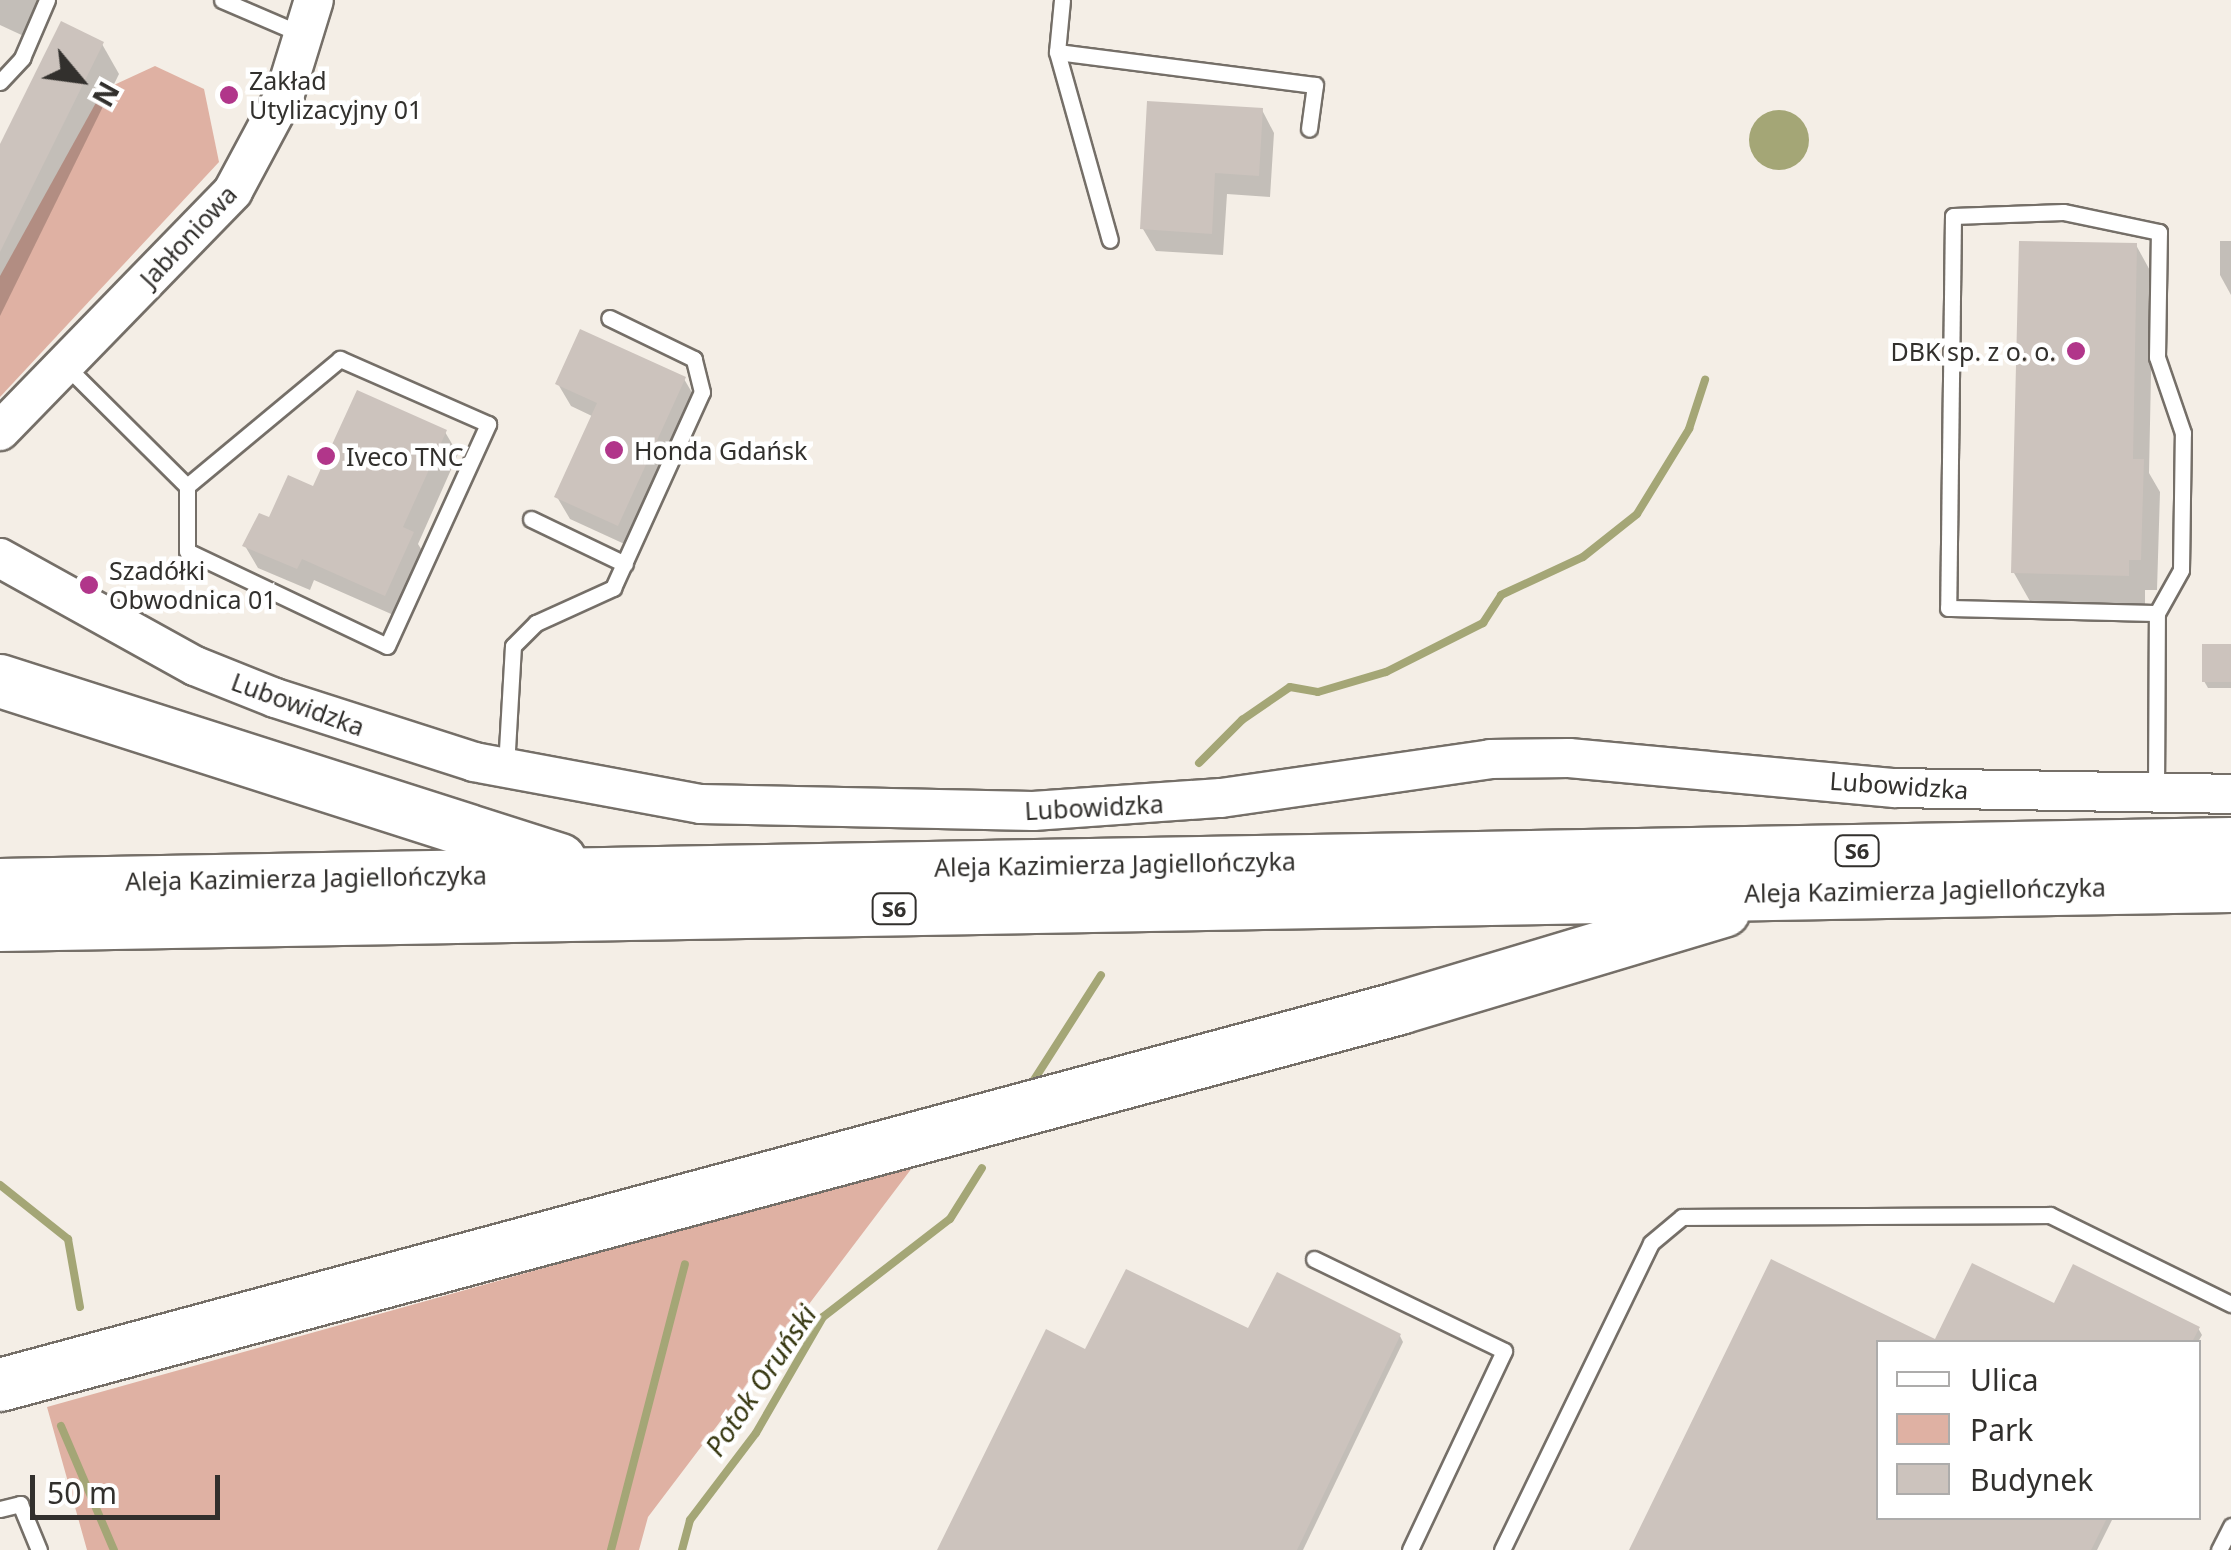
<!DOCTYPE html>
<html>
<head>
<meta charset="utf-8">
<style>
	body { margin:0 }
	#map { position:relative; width:2231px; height:1550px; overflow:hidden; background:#f4eee6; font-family:"Noto Sans",sans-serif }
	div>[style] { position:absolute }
	.green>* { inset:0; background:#dfb1a3 }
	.water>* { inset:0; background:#a4a676 }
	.round { border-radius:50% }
	.shadow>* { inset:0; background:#0003 }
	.stream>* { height:8px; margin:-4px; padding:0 4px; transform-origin:4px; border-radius:4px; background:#a4a676 }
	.building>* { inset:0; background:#ccc3bd; transform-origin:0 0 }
	.roads { filter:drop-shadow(2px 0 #756f68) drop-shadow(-2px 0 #756f68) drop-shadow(0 2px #756f68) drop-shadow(0 -2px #756f68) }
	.service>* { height:15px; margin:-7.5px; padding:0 7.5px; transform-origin:7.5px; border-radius:7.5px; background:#fff }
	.tertiary>* { height:38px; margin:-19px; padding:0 19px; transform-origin:19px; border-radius:19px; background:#fff }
	.motorway>* { height:52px; margin:-26px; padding:0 26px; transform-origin:26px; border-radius:26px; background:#fff }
	.dots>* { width:28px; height:28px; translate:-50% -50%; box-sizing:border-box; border:5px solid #fff; border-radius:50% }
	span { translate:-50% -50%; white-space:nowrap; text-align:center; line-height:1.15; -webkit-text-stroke:9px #fff; paint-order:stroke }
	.shield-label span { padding:2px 8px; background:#fff; border:2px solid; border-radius:8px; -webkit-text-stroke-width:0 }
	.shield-label { font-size:22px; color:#32302d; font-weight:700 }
	.poi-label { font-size:25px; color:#32302d }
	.left { translate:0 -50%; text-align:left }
	.right { translate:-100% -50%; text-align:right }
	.street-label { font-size:25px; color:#32302d }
	.water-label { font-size:28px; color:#363710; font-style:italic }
	.legend { position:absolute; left:1876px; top:1340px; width:325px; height:180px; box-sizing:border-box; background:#fff; border:2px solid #adacab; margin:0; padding:12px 18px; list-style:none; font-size:30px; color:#32302d }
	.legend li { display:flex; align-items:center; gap:20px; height:50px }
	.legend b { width:50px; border:2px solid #adacab }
	.north { position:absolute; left:30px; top:30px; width:100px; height:100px; -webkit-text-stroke:8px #fff; paint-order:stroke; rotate:119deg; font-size:28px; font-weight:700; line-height:40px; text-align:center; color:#32302d }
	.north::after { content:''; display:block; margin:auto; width:35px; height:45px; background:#32302d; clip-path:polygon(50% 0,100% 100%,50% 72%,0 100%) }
	.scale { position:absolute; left:30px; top:1475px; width:190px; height:45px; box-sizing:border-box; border:5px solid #32302d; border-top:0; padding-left:12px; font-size:30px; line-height:35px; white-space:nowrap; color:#32302d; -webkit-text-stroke:8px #fff; paint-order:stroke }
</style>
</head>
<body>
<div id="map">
	<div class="green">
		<i style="clip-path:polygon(155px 66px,204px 89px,219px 162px,0 397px,0 276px,103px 90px)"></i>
		<i style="clip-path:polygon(915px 1164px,648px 1517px,639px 1550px,87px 1550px,47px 1407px)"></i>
	</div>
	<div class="water">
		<i class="round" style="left:1749px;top:110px;width:60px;height:60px"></i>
	</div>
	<div class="shadow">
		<i style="clip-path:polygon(0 0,46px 0,28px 38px,0 25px)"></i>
		<i style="clip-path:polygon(102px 44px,119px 74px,0 316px,0 149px)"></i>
		<i style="clip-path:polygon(1262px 110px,1274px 133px,1270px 197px,1227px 194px,1223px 255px,1156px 251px,1143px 229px)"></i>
		<i style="clip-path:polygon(2220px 241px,2231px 241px,2231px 295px,2220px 275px)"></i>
		<i style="clip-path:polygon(2136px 245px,2153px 276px,2149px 473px,2160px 492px,2157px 590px,2145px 590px,2145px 605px,2031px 603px,2014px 573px)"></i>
		<i style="clip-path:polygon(684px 379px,697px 401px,631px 547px,570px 519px,557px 497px,594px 417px,571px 406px,558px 384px)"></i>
		<i style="clip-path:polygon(445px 432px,458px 454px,418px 544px,426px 557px,398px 617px,314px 580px,310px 590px,258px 568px,245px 546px,270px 520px,314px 490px)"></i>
		<i style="clip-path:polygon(2231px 647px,2231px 688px,2208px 688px,2204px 681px)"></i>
		<i style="clip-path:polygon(1772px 1263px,1935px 1342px,1878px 1342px,1878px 1518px,2113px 1518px,2097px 1550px,1632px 1550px)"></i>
		<i style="clip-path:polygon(1974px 1266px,2055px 1306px,2198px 1328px,2202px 1335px,2198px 1342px,1936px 1342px)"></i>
		<i style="clip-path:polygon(1249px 1332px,1400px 1336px,1403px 1342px,1303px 1550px,940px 1550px,1086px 1352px)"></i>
	</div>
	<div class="stream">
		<i style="left:1199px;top:763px;width:61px;rotate:-45deg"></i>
		<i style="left:1242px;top:720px;width:58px;rotate:-34.5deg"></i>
		<i style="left:1290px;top:687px;width:28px;rotate:10deg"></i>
		<i style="left:1318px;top:692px;width:71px;rotate:-16.4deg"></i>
		<i style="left:1386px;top:672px;width:109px;rotate:-26.8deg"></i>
		<i style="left:1483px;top:623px;width:33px;rotate:-57deg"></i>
		<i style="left:1501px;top:595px;width:90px;rotate:-24.9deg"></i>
		<i style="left:1583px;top:557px;width:69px;rotate:-38.5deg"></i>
		<i style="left:1637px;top:514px;width:100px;rotate:-58.5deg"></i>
		<i style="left:1689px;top:429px;width:52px;rotate:-71.9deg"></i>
		<i style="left:1032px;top:1083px;width:128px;rotate:-57.4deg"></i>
		<i style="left:0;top:1185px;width:87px;rotate:38.5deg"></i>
		<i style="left:68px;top:1239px;width:69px;rotate:80deg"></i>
		<i style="left:61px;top:1426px;width:135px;rotate:66.9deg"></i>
		<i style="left:611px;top:1550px;width:295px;rotate:-75.5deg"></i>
		<i style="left:682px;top:1550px;width:31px;rotate:-75deg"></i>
		<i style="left:690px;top:1520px;width:109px;rotate:-52.8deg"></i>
		<i style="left:756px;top:1433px;width:134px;rotate:-60deg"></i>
		<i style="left:823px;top:1317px;width:160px;rotate:-37.7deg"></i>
		<i style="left:950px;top:1219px;width:60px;rotate:-57.9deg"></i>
	</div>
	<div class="building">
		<i style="clip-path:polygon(61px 21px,104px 42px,0 252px,0 144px)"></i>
		<i style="clip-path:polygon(1147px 101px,1263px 108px,1259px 176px,1215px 173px,1212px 234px,1140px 229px)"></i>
		<i style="clip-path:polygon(2019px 241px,2137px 243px,2133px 459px,2144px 459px,2141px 560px,2129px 560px,2129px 576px,2011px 573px)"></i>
		<i style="clip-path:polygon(580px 329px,686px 377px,618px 526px,554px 497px,597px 403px,555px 384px)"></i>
		<i style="clip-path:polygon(357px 390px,447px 430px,403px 527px,414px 532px,385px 596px,302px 559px,297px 569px,242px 546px,259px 513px,269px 517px,288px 475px,313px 486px)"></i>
		<i style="left:2202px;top:644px;width:29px;height:38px"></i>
		<i style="clip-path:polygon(1771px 1259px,1935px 1339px,1972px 1263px,2054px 1303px,2073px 1264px,2200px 1327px,2192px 1342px,1878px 1342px,1878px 1518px,2107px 1518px,2091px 1550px,1629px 1550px)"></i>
		<i style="clip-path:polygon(1126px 1269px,1248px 1328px,1277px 1272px,1401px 1334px,1297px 1550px,937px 1550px,1046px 1329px,1085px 1349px)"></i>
	</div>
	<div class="roads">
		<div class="service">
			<i style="left:222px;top:0;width:86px;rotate:23.3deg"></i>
			<i style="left:1062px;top:0;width:52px;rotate:95.5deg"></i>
			<i style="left:1057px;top:52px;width:195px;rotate:74.3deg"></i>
			<i style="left:1057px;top:52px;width:260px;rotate:7.3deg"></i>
			<i style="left:1315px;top:85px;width:44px;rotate:97.8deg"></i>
			<i style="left:0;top:82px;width:33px;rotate:-47deg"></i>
			<i style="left:22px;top:58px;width:63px;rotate:-66.7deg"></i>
			<i style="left:65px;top:365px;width:172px;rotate:44.8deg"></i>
			<i style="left:187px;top:486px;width:65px;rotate:90deg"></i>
			<i style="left:187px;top:551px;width:221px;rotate:25.4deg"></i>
			<i style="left:387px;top:646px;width:244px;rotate:-65.5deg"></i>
			<i style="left:488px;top:424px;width:162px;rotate:-156.3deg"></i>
			<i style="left:340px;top:359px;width:199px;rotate:140.3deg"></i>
			<i style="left:531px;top:519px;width:104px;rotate:25.6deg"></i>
			<i style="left:506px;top:767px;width:121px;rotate:-86.7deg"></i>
			<i style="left:513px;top:646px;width:33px;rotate:-45deg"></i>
			<i style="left:536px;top:623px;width:85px;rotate:-24.4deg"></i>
			<i style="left:613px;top:588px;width:215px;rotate:-65.6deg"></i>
			<i style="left:702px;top:392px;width:34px;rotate:-104deg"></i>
			<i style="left:694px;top:359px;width:94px;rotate:-154.2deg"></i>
			<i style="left:2156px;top:792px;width:179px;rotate:-89.7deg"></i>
			<i style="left:2157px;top:613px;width:49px;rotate:-60.8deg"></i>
			<i style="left:2181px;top:570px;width:137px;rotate:-89.2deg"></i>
			<i style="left:2183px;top:433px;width:80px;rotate:-108.9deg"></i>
			<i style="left:2157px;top:357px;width:125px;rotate:-89.1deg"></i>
			<i style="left:2159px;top:232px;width:98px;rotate:-168.2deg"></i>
			<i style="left:2063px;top:212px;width:110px;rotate:177.9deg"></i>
			<i style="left:1953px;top:216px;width:392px;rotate:90.7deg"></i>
			<i style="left:1948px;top:608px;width:209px;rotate:1.4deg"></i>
			<i style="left:1314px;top:1259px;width:211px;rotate:25.8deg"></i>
			<i style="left:1504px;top:1351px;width:220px;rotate:115.3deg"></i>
			<i style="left:0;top:1509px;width:21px;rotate:-14deg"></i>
			<i style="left:20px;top:1504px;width:50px;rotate:67.6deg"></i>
			<i style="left:1502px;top:1550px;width:341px;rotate:-64.1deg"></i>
			<i style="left:1651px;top:1243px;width:40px;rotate:-40deg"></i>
			<i style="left:1682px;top:1217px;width:368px;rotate:-0.3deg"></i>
			<i style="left:2050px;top:1215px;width:202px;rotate:26.2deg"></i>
			<i style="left:2219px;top:1550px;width:27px;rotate:-63deg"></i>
		</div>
		<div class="tertiary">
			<i style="left:0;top:431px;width:334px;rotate:-45.8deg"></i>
			<i style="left:233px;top:191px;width:110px;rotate:-61.8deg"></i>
			<i style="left:285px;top:94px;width:98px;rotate:-72.9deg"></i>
			<i style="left:0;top:558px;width:223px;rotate:29deg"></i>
			<i style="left:195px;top:666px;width:86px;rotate:21.8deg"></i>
			<i style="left:275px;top:698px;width:209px;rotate:17.8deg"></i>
			<i style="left:474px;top:762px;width:231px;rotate:10.5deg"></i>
			<i style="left:701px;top:804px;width:332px;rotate:1.2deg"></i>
			<i style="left:1033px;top:811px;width:188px;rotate:-4deg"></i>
			<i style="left:1221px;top:798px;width:272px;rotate:-8.2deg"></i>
			<i style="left:1490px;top:759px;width:79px;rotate:-0.7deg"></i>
			<i style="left:1569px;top:758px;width:327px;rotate:5.3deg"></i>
			<i style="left:1895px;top:788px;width:336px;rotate:1deg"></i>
		</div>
		<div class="motorway">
			<i style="left:0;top:681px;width:588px;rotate:17.73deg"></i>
			<i style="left:0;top:885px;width:2231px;rotate:-1.05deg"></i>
			<i style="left:0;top:925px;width:2231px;rotate:-1deg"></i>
			<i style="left:0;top:1385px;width:1450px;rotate:-15.07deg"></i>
			<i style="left:1400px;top:1008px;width:338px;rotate:-16.7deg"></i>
		</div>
	</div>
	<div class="dots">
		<i style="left:229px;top:95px;background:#b1368a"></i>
		<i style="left:2076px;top:351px;background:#b1368a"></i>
		<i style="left:614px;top:450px;background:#b1368a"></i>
		<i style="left:326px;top:456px;background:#b1368a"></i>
		<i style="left:89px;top:585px;background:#b1368a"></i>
	</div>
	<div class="shield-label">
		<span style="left:1857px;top:851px">S6</span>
		<span style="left:894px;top:909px">S6</span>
	</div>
	<div class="poi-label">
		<span class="left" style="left:249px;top:95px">Zakład<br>Utylizacyjny 01</span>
		<span class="right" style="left:2056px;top:351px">DBK sp. z o. o.</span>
		<span class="left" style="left:634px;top:450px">Honda Gdańsk</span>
		<span class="left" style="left:346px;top:456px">Iveco TNC</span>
		<span class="left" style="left:109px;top:585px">Szadółki<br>Obwodnica 01</span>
	</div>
	<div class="street-label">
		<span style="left:188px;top:236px;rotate:-47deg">Jabłoniowa</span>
		<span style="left:298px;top:704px;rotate:20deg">Lubowidzka</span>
		<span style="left:1899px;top:785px;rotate:4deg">Lubowidzka</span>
		<span style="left:1094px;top:807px;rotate:-3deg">Lubowidzka</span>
		<span style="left:1115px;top:864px;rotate:-1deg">Aleja Kazimierza Jagiellończyka</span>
		<span style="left:306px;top:878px;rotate:-1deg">Aleja Kazimierza Jagiellończyka</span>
		<span style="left:1925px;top:890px;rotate:-1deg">Aleja Kazimierza Jagiellończyka</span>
	</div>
	<div class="water-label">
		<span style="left:760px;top:1380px;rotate:-56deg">Potok Oruński</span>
	</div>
	<ul class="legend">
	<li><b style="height:12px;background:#fff"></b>Ulica</li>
	<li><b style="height:28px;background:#dfb1a3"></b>Park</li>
	<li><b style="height:28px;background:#ccc3bd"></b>Budynek</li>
	</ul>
	<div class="north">N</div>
	<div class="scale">50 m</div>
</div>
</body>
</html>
